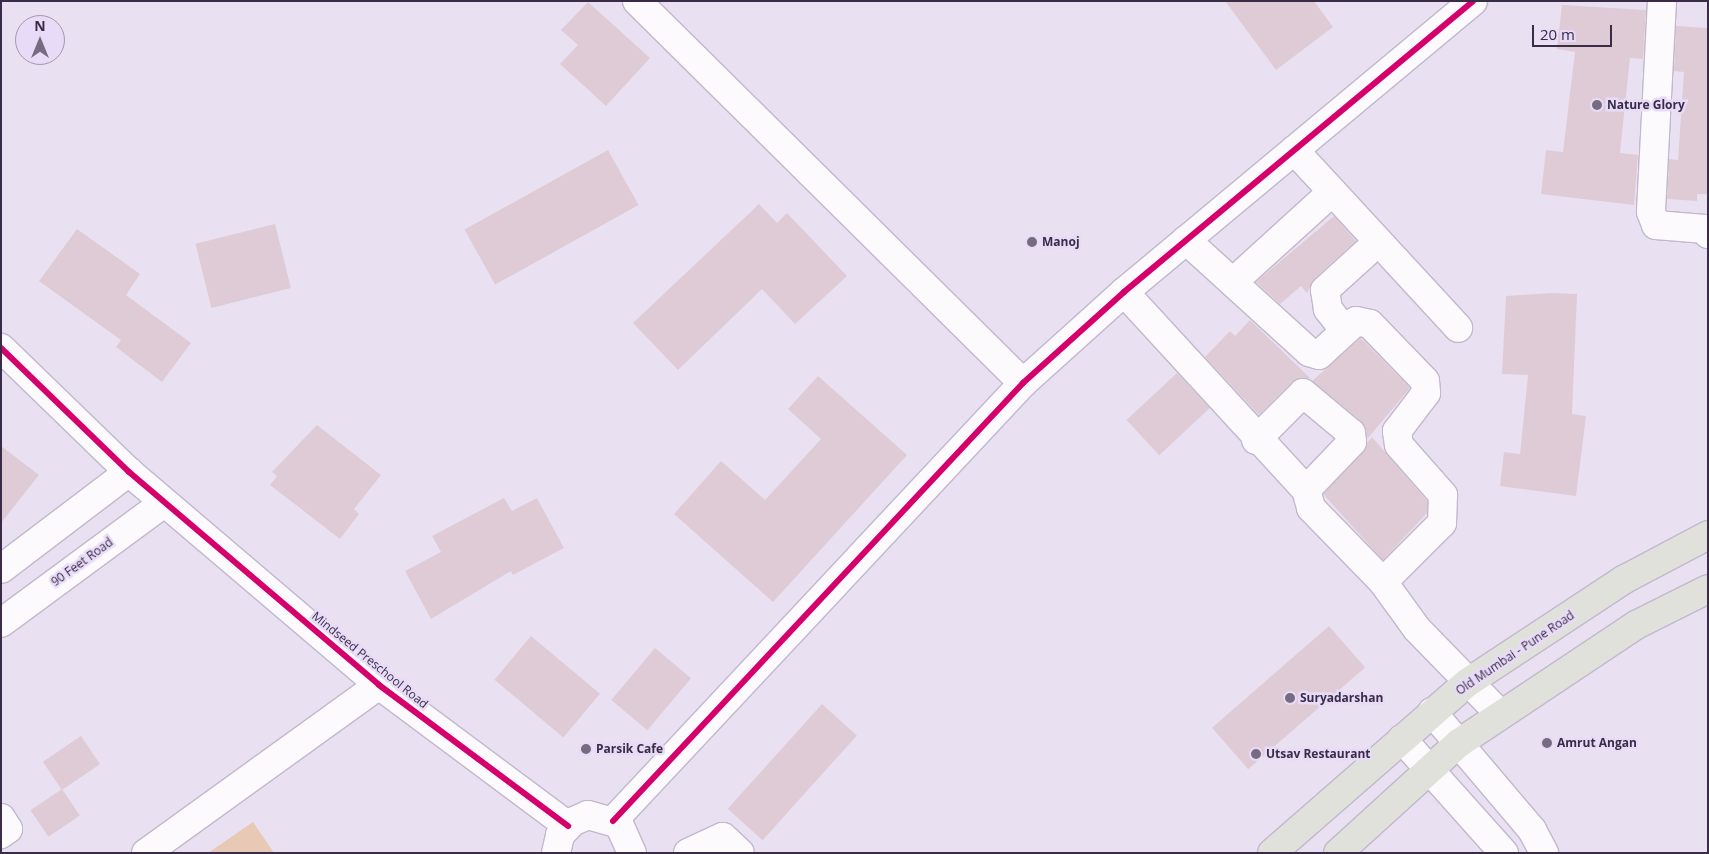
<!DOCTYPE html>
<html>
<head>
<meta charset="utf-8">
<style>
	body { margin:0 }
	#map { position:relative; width:1709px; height:854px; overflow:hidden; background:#e9e1f1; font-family:"Open Sans",sans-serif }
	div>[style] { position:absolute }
	.green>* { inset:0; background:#e7c9b5 }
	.building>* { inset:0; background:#dfcbd6; transform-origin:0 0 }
	.roads { filter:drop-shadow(1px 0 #c2b8cd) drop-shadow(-1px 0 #c2b8cd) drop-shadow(0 1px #c2b8cd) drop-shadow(0 -1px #c2b8cd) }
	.minor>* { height:28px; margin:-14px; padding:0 14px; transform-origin:14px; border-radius:14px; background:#fcfafd }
	.major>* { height:28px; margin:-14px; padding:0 14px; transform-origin:14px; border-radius:14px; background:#dfe1da }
	.cycleway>* { height:6px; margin:-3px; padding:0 3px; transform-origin:3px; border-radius:3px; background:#d6006c }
	.dots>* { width:14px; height:14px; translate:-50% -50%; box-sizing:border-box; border:2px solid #e8dbf7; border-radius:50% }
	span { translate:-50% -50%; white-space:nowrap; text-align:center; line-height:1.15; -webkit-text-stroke:5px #e8dbf7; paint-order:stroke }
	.poi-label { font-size:12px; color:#3a2c47; font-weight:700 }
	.left { translate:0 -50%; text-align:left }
	.street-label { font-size:12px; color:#3a2c47 }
	.frame { position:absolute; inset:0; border:2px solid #3a2c47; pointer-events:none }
	.north { position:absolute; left:15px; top:15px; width:50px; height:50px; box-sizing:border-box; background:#e8dbf7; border:1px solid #a295b1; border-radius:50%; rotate:0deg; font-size:14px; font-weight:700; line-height:20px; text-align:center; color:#3a2c47 }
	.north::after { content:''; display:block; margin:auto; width:18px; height:22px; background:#776b82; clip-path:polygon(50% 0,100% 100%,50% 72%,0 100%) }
	.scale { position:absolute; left:1532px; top:25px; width:80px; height:22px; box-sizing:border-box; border:2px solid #3a2c47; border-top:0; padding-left:6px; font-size:15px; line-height:18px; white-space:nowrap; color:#3a2c47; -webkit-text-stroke:4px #e8dbf7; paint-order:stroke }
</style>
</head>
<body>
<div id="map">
	<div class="green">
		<i style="clip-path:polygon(253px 822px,274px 853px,208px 853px)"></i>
	</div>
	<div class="building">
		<i style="clip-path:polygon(1225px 1px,1314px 1px,1333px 27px,1276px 70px)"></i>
		<i style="clip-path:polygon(588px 2px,650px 58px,606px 106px,560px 64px,578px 45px,561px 30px)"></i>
		<i style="clip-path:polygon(1562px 5px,1646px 10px,1643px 59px,1630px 58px,1620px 153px,1638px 155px,1634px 205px,1541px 194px,1546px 150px,1563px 152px,1575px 52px,1557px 49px)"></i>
		<i style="clip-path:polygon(1676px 26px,1708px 28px,1708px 194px,1697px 194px,1697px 201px,1667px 199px,1669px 159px,1678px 160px,1684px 72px,1674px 71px)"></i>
		<i style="left:608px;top:150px;width:63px;height:164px;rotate:61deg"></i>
		<i style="clip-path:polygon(759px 204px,777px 223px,787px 213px,847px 276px,795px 324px,762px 289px,678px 370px,633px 323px)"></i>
		<i style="clip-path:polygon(1334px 216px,1356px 241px,1315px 278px,1307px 293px,1301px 286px,1280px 304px,1256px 282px)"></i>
		<i style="left:275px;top:224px;width:66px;height:82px;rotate:76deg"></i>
		<i style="clip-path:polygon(77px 229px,140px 274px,126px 295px,191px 343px,162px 382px,116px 347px,121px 340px,39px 281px)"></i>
		<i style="clip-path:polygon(1553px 293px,1577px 294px,1572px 414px,1586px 416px,1576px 496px,1500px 486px,1504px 452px,1520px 454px,1528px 375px,1502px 374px,1506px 296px)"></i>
		<i style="clip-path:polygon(1250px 320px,1310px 378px,1292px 382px,1259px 415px,1205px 357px,1230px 331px,1235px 336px)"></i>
		<i style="clip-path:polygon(1361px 338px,1410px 388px,1368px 438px,1361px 421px,1312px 381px)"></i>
		<i style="left:1177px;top:373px;width:48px;height:69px;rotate:47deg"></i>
		<i style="clip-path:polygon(818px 376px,907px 455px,773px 602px,674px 514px,721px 461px,765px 500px,821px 439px,788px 409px)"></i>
		<i style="clip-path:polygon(317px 425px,381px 475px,354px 509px,359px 514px,340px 539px,270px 485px,277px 476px,272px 472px)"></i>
		<i style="clip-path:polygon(1372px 437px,1427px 501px,1427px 513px,1383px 560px,1323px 494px)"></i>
		<i style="clip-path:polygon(1px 446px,39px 475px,1px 523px)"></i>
		<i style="clip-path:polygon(504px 498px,512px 511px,537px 498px,564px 548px,513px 575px,511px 571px,431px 619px,405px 571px,441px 552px,432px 536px)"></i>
		<i style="left:1329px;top:626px;width:55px;height:155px;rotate:49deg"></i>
		<i style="left:531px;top:636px;width:90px;height:57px;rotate:40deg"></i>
		<i style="left:655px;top:648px;width:47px;height:68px;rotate:40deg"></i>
		<i style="left:822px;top:704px;width:47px;height:141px;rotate:42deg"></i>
		<i style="left:81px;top:736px;width:34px;height:46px;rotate:56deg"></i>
		<i style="left:62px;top:789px;width:32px;height:38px;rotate:56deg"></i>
	</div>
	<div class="roads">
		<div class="minor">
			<i style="left:637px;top:1px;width:543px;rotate:44.7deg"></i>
			<i style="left:1662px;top:1px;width:211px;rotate:93deg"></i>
			<i style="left:1651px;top:212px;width:14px;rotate:69deg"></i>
			<i style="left:1656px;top:225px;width:49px;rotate:4.7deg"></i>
			<i style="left:1705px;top:229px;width:6px;rotate:59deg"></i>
			<i style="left:1294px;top:150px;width:242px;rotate:47.3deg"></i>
			<i style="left:1186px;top:240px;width:166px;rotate:42.3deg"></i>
			<i style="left:1309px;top:352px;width:10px;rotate:17deg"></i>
			<i style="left:1319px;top:355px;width:50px;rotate:-42.6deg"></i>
			<i style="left:1356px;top:321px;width:14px;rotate:12deg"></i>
			<i style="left:1370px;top:324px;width:79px;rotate:46deg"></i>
			<i style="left:1425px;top:381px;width:12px;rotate:85deg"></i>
			<i style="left:1426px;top:393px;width:48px;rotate:127.3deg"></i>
			<i style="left:1397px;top:431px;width:14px;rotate:82deg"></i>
			<i style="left:1399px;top:445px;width:67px;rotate:48.7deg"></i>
			<i style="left:1443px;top:495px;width:28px;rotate:92deg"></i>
			<i style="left:1442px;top:523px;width:83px;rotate:135deg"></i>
			<i style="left:1233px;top:282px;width:134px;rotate:-42.3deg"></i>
			<i style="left:1124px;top:292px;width:269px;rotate:47.4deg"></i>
			<i style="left:1306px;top:490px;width:19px;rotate:74deg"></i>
			<i style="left:1311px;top:508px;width:103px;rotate:45.8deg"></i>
			<i style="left:1383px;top:582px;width:58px;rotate:54.1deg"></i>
			<i style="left:1417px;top:629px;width:120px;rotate:45.7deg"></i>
			<i style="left:1345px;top:331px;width:28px;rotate:-128deg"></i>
			<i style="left:1328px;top:309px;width:19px;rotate:-99deg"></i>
			<i style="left:1325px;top:290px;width:72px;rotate:-42.2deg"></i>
			<i style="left:1px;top:348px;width:178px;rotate:44.1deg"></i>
			<i style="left:129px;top:472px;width:328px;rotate:40.4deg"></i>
			<i style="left:379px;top:685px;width:236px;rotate:36.7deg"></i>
			<i style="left:1256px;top:440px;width:66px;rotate:-45deg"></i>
			<i style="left:1303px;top:393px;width:62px;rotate:39.8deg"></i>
			<i style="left:1351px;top:433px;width:9px;rotate:84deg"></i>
			<i style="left:1352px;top:442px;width:66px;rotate:133.8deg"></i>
			<i style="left:1px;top:569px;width:161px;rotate:-37.2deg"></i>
			<i style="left:1px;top:623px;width:202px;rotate:-36.4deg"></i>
			<i style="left:1432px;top:712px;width:155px;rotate:49.7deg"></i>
			<i style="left:1532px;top:830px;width:26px;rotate:62deg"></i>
			<i style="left:1402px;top:739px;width:153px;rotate:48.2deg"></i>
			<i style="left:1px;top:818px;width:13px;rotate:58deg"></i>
			<i style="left:8px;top:829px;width:9px;rotate:144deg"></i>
			<i style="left:613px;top:821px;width:600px;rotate:-46.89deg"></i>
			<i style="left:1023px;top:383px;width:136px;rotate:-42deg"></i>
			<i style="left:1124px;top:292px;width:454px;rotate:-39.8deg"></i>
			<i style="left:146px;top:853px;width:287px;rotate:-35.8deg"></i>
			<i style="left:556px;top:853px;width:18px;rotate:-77deg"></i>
			<i style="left:560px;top:835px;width:18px;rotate:-47deg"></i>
			<i style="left:572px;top:822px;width:17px;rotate:-24deg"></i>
			<i style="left:588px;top:815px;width:32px;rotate:16deg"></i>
			<i style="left:619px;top:824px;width:32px;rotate:66deg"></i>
			<i style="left:688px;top:853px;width:38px;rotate:-25deg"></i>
			<i style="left:723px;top:837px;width:23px;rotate:43deg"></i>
		</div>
		<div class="major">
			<i style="left:1272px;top:853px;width:259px;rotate:-41.1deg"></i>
			<i style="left:1467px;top:683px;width:189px;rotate:-33.4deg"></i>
			<i style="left:1625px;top:579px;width:94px;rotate:-27.9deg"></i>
			<i style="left:1338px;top:853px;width:164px;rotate:-42.3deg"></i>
			<i style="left:1459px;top:743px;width:213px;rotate:-33.7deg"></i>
			<i style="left:1636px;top:625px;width:80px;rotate:-26.6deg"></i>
		</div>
	</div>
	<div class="cycleway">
		<i style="left:1px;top:348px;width:178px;rotate:44.1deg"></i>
		<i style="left:129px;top:472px;width:328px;rotate:40.4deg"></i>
		<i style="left:379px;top:685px;width:236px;rotate:36.7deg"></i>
		<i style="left:613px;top:821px;width:600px;rotate:-46.89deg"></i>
		<i style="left:1023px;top:383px;width:136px;rotate:-42deg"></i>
		<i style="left:1124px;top:292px;width:454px;rotate:-39.8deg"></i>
	</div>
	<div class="dots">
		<i style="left:1597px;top:105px;background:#776b82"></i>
		<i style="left:1032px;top:242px;background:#776b82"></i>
		<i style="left:1290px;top:698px;background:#776b82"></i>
		<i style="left:1547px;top:743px;background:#776b82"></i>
		<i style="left:586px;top:749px;background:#776b82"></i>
		<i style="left:1256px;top:754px;background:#776b82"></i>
	</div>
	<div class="poi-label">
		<span class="left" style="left:1607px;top:105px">Nature Glory</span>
		<span class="left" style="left:1042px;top:242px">Manoj</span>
		<span class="left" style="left:1300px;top:698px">Suryadarshan</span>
		<span class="left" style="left:1557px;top:743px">Amrut Angan</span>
		<span class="left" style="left:596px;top:749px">Parsik Cafe</span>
		<span class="left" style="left:1266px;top:754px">Utsav Restaurant</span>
	</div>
	<div class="street-label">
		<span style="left:82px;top:562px;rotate:-36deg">90 Feet Road</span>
		<span style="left:1515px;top:653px;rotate:-34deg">Old Mumbai - Pune Road</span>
		<span style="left:370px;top:660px;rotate:39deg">Mindseed Preschool Road</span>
	</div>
	<div class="frame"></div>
	<div class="north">N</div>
	<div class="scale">20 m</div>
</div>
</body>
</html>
